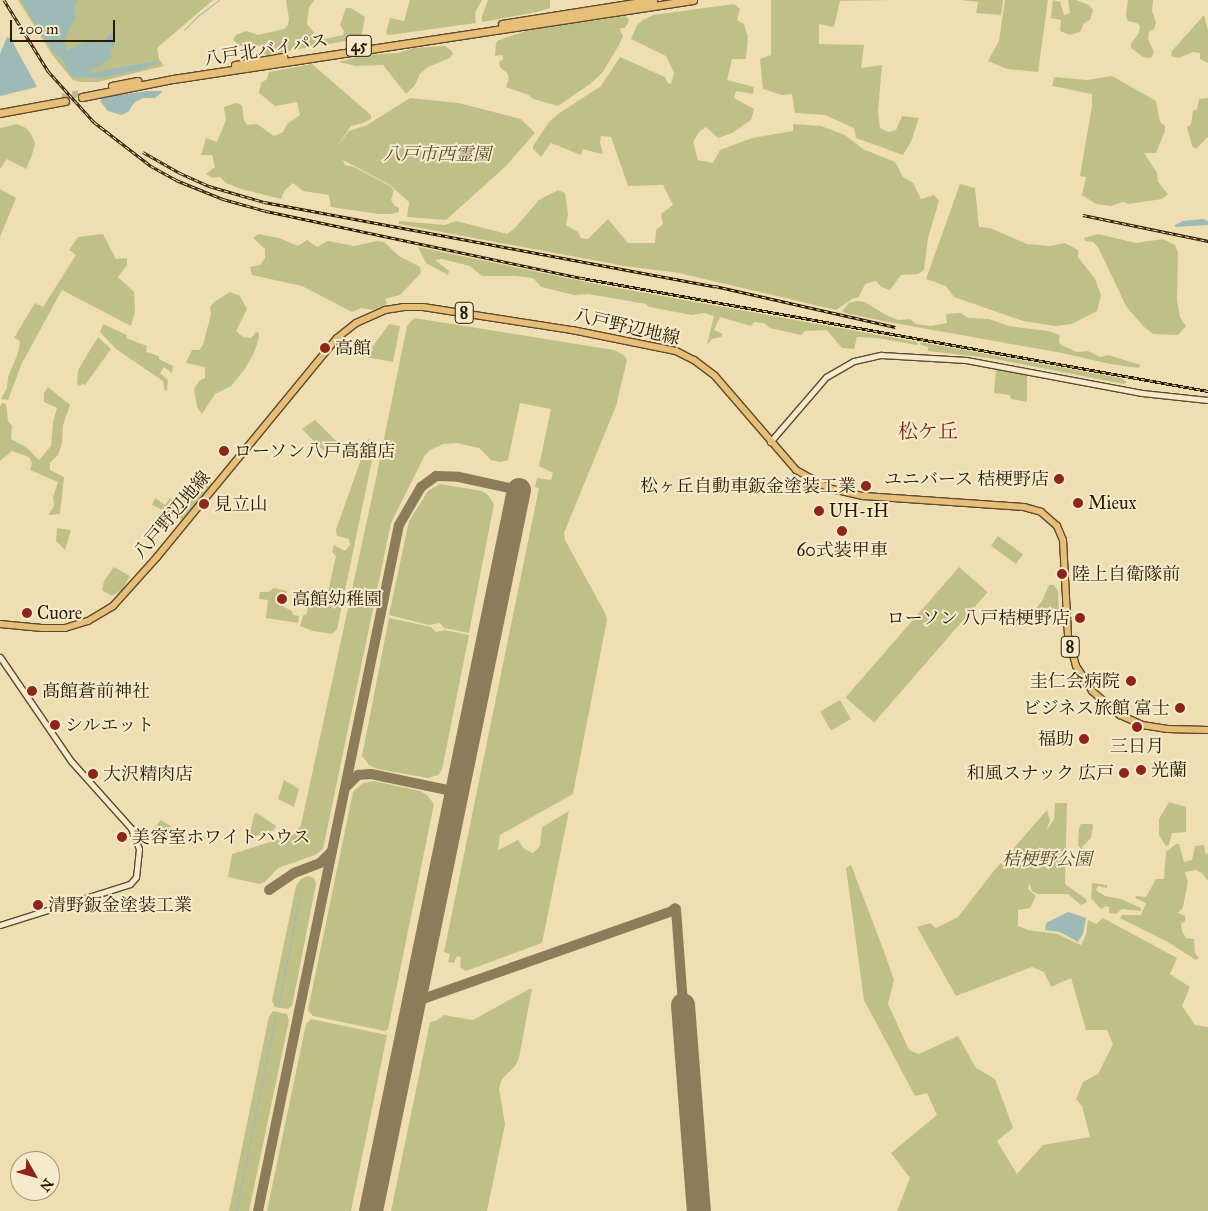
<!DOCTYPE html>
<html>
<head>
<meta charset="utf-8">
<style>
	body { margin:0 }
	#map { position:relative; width:1208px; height:1211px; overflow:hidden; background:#efdeb1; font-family:"IM FELL Great Primer","Noto Serif JP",serif }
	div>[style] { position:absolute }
	.green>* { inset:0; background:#bfc088; transform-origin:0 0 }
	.water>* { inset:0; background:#9dbab6 }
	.stream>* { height:1px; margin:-0.5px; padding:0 0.5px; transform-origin:0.5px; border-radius:0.5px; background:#9dbab6 }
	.taxiway>* { height:10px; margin:-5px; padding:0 5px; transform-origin:5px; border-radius:5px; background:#8d7c59 }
	.runway>* { height:24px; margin:-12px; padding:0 12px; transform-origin:12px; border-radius:12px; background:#8d7c59 }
	.highway-tunnel>* { height:7px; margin-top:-3.5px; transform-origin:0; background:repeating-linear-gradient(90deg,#c8b78e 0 7px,transparent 0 10.5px) }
	.roads { filter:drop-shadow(1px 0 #5c4b2d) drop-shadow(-1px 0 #5c4b2d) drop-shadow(0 1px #5c4b2d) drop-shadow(0 -1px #5c4b2d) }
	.minor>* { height:5px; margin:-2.5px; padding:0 2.5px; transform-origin:2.5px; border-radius:2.5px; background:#f5eacc }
	.major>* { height:6px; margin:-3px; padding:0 3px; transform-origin:3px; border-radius:3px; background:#e8bf78 }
	.highway>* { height:7px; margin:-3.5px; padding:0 3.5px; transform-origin:3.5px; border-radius:3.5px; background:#e8bf78 }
	.rail>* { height:3px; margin-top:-1.5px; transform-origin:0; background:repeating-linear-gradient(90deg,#f5eacc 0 4px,#2b1a01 0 8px); box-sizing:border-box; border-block:1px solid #2b1a01 }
	.dots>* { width:14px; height:14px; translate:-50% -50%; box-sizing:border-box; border:2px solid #f5eacc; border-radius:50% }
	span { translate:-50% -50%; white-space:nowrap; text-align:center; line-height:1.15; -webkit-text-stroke:4px #f5eacc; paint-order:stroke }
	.shield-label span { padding:1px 4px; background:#f5eacc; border:1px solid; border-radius:4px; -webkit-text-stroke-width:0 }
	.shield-label { font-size:16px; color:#2b1a01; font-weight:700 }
	.street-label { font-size:18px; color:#2b1a01 }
	.park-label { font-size:18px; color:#574c2a; font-style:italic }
	.poi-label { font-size:18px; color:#2b1a01 }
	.left { translate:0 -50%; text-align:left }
	.right { translate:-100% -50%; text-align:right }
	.quarter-label { font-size:20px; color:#7a1f14 }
	.north { position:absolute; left:10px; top:1151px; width:50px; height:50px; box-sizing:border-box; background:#f5eacc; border:1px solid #a4977b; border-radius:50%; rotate:128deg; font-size:14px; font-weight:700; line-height:20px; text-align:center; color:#2b1a01 }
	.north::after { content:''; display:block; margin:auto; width:18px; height:22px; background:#8f2418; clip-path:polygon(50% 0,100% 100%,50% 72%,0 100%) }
	.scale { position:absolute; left:10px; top:20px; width:105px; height:22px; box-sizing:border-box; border:2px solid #2b1a01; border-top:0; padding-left:6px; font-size:15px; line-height:18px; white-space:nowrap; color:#2b1a01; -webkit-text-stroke:4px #f5eacc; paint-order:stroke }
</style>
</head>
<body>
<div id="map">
	<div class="green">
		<i style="clip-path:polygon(18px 0,213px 0,157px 48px,159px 59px,164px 66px,98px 82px,80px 82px,73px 80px,53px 56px)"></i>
		<i style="clip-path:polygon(286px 0,315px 0,309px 7px,307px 24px,316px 35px,315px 46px,269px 55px,264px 54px,264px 50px,261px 46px,241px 46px,233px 40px,236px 35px,246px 31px,258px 35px,284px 29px,288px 25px,289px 19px)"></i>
		<i style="clip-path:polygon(410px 0,482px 0,475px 13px,476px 23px,389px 35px,386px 33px,390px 18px,404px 21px)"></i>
		<i style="clip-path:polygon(488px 0,550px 0,550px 8px,537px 12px,482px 22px,482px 16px)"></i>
		<i style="clip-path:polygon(771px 0,894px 0,840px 1px,834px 27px,819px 24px,819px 44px,864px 45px,861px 68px,882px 65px,878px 111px,880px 128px,888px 132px,896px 130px,902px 116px,919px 118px,911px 142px,903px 155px,856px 138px,854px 128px,825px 115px,795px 113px,792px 94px,782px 95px,763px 89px,760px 59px,771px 55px)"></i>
		<i style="clip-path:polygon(961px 0,1003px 0,1001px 15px,976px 13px,978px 2px)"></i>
		<i style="clip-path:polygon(1005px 0,1048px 0,1038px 72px,1007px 69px,988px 61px,999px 41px)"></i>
		<i style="clip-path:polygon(1053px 0,1060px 2px,1064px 15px,1070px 13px,1068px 0,1076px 0,1089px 5px,1093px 10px,1090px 20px,1084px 23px,1080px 32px,1070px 35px,1060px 31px,1061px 20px,1051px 18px)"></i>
		<i style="clip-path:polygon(1128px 0,1153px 0,1152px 11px,1156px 23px,1154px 29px,1149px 32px,1148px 39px,1154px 52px,1151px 58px,1143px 57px,1131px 48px,1131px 44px,1139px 33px,1140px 26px,1137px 23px,1128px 21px,1126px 15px)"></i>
		<i style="clip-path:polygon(734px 4px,740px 9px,737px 20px,744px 24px,748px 37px,746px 59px,732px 59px,727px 80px,754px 87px,753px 94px,736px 91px,734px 98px,754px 109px,751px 120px,732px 133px,718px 138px,706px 127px,700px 131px,693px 142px,698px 160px,713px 163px,720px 150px,752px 138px,793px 131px,793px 124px,821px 126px,845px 135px,863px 149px,895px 162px,903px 177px,913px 183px,921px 199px,934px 195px,939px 201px,928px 238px,924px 270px,918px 274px,901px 275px,890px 290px,881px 287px,876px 281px,865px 284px,859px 297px,852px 299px,836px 310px,679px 273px,625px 266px,399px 224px,399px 221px,445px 225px,456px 221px,507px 234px,515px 228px,539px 200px,558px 190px,565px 193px,568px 214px,566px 225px,578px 232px,581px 238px,588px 239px,608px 219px,628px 243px,655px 243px,656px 230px,663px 224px,661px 214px,673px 205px,663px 185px,628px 186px,611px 137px,601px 136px,600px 143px,603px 153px,601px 154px,583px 149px,581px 155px,551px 143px,541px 157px,533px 149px,533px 146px,549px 122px,558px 114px,601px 86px,620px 57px,665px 77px,668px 83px,671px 84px,674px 73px,666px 56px,631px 39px,637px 25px,643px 20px,653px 15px)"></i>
		<i style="clip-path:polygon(346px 8px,351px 8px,365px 17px,361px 38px,324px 45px,324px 39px,343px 35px,344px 31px,340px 25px)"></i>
		<i style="clip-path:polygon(1204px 15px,1208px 30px,1208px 63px,1200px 59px,1200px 53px,1193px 52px,1179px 58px,1171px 56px,1172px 51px)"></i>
		<i style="clip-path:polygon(625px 16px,629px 19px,628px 23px,625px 28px,621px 28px,620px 31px,623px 36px,619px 45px,602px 73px,590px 84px,558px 106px,533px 99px,529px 95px,506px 87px,509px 78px,507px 73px,500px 67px,499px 62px,503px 59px,503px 55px,495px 56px,496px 43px,499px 40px,529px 30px)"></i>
		<i style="clip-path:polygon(445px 46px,451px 50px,453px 54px,450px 58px,428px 67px,420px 74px,415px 85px,406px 94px,383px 65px,356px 66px,339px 62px,364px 55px,398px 53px,414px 48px)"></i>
		<i style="clip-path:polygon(312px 64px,371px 115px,371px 119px,363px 123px,351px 126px,336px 148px,349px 131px,367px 125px,410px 98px,459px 103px,521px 119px,535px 133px,505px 167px,446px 220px,407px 217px,409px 202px,390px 185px,343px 160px,345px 165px,354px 167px,390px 186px,394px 190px,391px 200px,395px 206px,399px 208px,399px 212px,392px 214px,379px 214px,331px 207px,329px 195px,303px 191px,293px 183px,285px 190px,281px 199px,241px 189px,226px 183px,220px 177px,213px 178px,206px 174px,215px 167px,212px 155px,201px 155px,206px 138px,217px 142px,226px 120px,224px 107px,236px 103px,242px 105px,244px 120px,247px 125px,257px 124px,274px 136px,283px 132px,287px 124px,300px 115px,297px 102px,275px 106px,259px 93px,261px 83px,267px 79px,269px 72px)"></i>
		<i style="clip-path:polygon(1112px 76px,1156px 101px,1160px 122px,1165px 126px,1165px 131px,1156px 153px,1144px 153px,1157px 173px,1158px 182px,1168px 194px,1162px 199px,1129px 204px,1123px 202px,1111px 206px,1096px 204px,1082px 195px,1086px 177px,1080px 176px,1092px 106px,1092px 94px,1052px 86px,1054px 77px,1087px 80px)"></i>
		<i style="clip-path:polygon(1208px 98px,1208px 137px,1196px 149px,1192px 146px,1187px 127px,1191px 124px,1193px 111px,1197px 109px,1199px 99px)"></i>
		<i style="clip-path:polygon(17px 124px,26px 128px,31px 134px,35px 143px,32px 155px,26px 169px,7px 159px,0 169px,0 128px)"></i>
		<i style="clip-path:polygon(960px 184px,975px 188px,979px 227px,990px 228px,1027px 244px,1050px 246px,1065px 243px,1078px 250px,1078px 257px,1095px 279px,1101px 295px,1097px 311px,1072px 324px,1055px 326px,1023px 321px,954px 297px,946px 286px,926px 279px)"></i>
		<i style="clip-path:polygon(0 189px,16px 198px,0 237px)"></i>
		<i style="clip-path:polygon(103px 234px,116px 259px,127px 258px,127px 265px,118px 277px,134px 292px,135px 311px,131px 326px,62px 290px,22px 363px,8px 400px,1px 399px,7px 388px,8px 377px,18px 353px,20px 341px,14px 338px,35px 303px,43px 307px,76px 255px,69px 250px,78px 237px)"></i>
		<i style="clip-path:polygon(258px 234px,279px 238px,298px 246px,307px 240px,317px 247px,328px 241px,354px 246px,377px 241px,384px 242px,399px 256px,420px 267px,421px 273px,400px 295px,385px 299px,387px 303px,385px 305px,374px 310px,361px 308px,352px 312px,302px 286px,252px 275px,250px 267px,260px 265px,265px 258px,265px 249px,253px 238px)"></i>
		<i style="clip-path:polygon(1098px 234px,1136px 243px,1163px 239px,1175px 245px,1178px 253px,1177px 300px,1180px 317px,1186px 326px,1178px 335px,1153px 334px,1143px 326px,1126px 306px,1098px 247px,1093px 242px,1085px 241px,1084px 238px)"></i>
		<i style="clip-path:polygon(418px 247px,606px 286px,918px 342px,917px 345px,877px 338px,857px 337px,854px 349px,842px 348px,827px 330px,805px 331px,801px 335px,770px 328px,764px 323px,754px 322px,751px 326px,720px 317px,714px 330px,723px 334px,721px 337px,712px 339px,707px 345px,714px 316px,704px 313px,692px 315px,649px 307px,646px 304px,588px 294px,574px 295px,541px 287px,533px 278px,516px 276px,482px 276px,470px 266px,442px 259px,435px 260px,449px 271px,448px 275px,426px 263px)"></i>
		<i style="clip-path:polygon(230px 292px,240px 296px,247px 309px,236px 331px,243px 337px,251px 338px,256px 332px,259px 333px,259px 338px,254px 353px,244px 370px,231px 386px,215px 394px,202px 414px,197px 407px,194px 389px,199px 381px,205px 378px,205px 367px,186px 363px,192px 350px,199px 350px,203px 345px,211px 314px,210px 307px,214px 302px)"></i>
		<i style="clip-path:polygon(857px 301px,865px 302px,886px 315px,898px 320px,910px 319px,916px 324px,931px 326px,947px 323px,946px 314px,961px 313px,968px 318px,989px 319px,1009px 326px,1048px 331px,1060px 335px,1059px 342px,1061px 345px,1077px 352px,1088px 351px,1100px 357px,1108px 355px,1141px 365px,1138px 368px,1110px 364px,1062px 353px,883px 321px,845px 313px,842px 311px,849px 303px)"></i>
		<i style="clip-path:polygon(414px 318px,614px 350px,624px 355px,627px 360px,616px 406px,564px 533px,565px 540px,605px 613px,607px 620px,573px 794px,500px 835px,498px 850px,518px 840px,524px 849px,533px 853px,540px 846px,542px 827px,569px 811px,542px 943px,466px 971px,460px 967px,461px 957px,457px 956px,454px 963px,448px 962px,450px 954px,444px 952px,539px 488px,535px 487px,537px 478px,551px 480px,553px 473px,539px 466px,551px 409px,520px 403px,508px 460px,500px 462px,491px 460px,479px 448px,457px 443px,443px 444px,430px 450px,425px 455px,391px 523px,323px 849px,315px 855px,278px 868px,265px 882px,259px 884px,228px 877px,232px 854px,295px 834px,301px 825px,374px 488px,407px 326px)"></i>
		<i style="clip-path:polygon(103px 324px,127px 335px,126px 338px,147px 346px,146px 352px,159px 356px,159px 359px,173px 366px,172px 373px,164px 367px,160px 373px,168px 380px,167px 390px,165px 391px,164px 388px,163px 381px,116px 349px,100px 332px)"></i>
		<i style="clip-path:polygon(389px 324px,400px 326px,393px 362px,365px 357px)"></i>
		<i style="clip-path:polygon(98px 337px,111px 349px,85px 385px,82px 384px,80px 386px,77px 384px,78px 370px)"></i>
		<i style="clip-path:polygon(920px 342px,1121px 378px,1127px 382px,1124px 384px,990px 358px,928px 351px,928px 347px,921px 345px)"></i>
		<i style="clip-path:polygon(996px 368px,1027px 373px,1027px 402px,1011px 399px,1010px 395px,994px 393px)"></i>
		<i style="clip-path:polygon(48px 387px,70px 405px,63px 425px,62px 443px,58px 455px,50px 463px,50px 470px,64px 477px,60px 514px,48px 515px,54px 506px,53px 497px,58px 482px,30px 470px,32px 463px,29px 457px,12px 451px,0 461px,0 407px,2px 403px,6px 404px,8px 421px,12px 426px,11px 439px,26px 447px,39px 460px,51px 446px,53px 422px,57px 408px,44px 402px,44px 393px)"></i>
		<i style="clip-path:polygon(315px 420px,337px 442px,328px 451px,324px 451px,302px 429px)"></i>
		<i style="clip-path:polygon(368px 439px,376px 441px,337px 629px,332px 634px,313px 631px,300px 626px,303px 616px,307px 613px,311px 591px,328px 592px,336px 556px,332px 552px,334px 545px,345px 551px,350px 545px,349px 539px,337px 536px,336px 530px)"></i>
		<i style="left:202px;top:476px;width:12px;height:49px;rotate:35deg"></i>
		<i style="clip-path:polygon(440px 484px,482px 491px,488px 495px,494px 504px,469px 633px,444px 628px,440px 623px,429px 625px,389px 615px,409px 521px,428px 491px)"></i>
		<i style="clip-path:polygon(155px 498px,165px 505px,170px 498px,176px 504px,169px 513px,152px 505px)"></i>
		<i style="clip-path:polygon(57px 528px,71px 530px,65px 550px,56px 541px)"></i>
		<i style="left:998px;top:536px;width:31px;height:12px;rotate:36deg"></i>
		<i style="clip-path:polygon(114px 567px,130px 576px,123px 589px,112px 596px,102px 590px,104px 581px)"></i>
		<i style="left:959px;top:567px;width:38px;height:173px;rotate:41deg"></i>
		<i style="clip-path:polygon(1049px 585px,1054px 585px,1058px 591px,1059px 612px,1047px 612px,1033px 622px,1028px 618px,1042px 601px)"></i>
		<i style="clip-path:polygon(274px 588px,287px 591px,284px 607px,292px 611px,293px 615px,299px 616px,298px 623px,266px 618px,268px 600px,259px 599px,260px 592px,268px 592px)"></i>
		<i style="clip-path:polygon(389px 618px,431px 627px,436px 632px,444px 630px,469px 635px,442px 770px,438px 775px,428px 778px,377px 769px,369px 765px,362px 756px)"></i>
		<i style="left:840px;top:700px;width:22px;height:23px;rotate:60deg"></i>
		<i style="clip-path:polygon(284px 780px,299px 789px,294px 807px,278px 799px)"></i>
		<i style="clip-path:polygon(374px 781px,420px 791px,427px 795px,434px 804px,388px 1029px,385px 1031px,313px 1016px,308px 1010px,353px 792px,363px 783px)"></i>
		<i style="clip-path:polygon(1169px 802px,1186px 807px,1186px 832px,1172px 833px,1169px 845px,1166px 846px,1159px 835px,1159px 819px)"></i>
		<i style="clip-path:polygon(1055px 803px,1067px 803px,1065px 884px,1086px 899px,1087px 902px,1081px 905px,1068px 894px,1037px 894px,1032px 891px,1029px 883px,1028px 889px,1036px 896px,1030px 908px,1018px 910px,1018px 926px,1028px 930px,1057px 934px,1081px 945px,1086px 935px,1088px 920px,1096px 924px,1103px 918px,1177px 958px,1170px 974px,1190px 987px,1182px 1006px,1195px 1025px,1208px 1027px,1208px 1211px,897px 1211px,910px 1178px,891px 1153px,937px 1115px,927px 1093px,915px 1096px,864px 1000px,846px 868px,851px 865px,882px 946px,894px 980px,888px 1004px,909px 1050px,919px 1054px,958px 1036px,976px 1068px,995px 1079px,1013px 1128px,997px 1141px,1017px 1174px,1043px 1145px,1090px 1137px,1082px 1106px,1076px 1099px,1083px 1082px,1098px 1074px,1113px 1044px,1107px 1030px,1086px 1030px,1071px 978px,1051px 987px,1044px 972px,1032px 967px,956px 996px,917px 927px,930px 923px,936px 928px,958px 917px,993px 872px,1047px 810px,1050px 821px,1046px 830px,1054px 820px)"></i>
		<i style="clip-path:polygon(257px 813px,276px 826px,274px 830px,253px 837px,250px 835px,254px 814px)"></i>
		<i style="clip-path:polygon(161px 820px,175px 829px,168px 842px,150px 833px)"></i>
		<i style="clip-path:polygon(1081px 824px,1092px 824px,1093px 826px,1091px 838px,1082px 847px,1083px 853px,1078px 845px,1079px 828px)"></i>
		<i style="clip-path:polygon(1176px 844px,1179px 844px,1184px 862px,1192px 860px,1195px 846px,1204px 845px,1205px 853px,1208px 854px,1208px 881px,1202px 873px,1196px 870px,1185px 872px,1188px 882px,1183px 907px,1178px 913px,1185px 916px,1185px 921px,1181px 924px,1182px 931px,1186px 938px,1194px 939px,1195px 953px,1199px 958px,1196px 960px,1166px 941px,1120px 918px,1122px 915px,1141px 915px,1146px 903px,1135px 898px,1136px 896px,1146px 897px,1156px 879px,1164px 879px,1166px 852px)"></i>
		<i style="clip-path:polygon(308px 876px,314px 878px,316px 884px,292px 1006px,288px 1009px,275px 1007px,272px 1001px,296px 886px,301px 879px)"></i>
		<i style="clip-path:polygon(1092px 883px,1107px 885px,1107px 888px,1098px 886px,1096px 890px,1105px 896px,1121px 899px,1141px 908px,1141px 911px,1122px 909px,1116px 914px,1109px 913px,1109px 907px,1105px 906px,1102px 909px,1100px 908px,1091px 898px)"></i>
		<i style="clip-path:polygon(529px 989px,532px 989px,519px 1058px,515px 1066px,502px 1079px,499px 1088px,505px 1124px,487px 1211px,391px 1211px,430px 1022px,436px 1021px,444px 1015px,473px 1020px)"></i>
		<i style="clip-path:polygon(273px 1011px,287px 1014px,289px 1020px,249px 1211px,229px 1211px,269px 1016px)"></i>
		<i style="clip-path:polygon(311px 1019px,387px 1035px,351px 1211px,267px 1211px,306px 1024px)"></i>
	</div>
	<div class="water">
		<i style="clip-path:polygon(21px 0,77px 0,74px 8px,76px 17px,66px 36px,65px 45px,67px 50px,90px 40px,99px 43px,104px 41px,110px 34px,113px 34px,115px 45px,110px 53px,112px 57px,99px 67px,91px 69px,90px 72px,92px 73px,156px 61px,158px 63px,143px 69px,100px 78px,72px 77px,62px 59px,54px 52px,37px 28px)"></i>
		<i style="clip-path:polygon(7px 37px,11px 39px,37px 87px,0 96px,0 54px)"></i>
		<i style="clip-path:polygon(148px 91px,163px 91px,155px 98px,143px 98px,134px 103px,129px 111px,122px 115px,108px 111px,100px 101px,104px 97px)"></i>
		<i style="clip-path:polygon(1203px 219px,1208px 221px,1208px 225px,1175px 227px,1175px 225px,1183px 221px)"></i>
		<i style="clip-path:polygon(1068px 912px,1086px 918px,1083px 934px,1078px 942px,1060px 932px,1045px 930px,1046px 923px)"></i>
	</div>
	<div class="stream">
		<i style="left:184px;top:30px;width:21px;rotate:-45deg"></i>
		<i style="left:199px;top:15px;width:25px;rotate:-37deg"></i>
		<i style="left:278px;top:1007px;width:115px;rotate:-79deg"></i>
		<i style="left:236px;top:1211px;width:202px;rotate:-78.6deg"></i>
	</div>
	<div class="taxiway">
		<i style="left:347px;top:786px;width:16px;rotate:-45deg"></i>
		<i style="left:358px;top:775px;width:13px;rotate:-4deg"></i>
		<i style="left:371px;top:774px;width:88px;rotate:11.8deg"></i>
		<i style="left:269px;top:890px;width:30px;rotate:-34deg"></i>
		<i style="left:294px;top:873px;width:28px;rotate:-21deg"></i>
		<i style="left:320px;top:863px;width:17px;rotate:-45deg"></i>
		<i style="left:676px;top:909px;width:96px;rotate:85.8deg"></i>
		<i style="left:414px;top:1002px;width:274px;rotate:-19.4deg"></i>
		<i style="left:672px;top:911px;width:4px;rotate:-45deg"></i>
		<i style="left:258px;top:1211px;width:700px;rotate:-78.39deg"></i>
		<i style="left:399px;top:525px;width:44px;rotate:-59.9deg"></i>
		<i style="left:421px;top:487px;width:19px;rotate:-36deg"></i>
		<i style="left:436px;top:476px;width:23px;rotate:2deg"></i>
		<i style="left:459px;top:477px;width:61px;rotate:12.2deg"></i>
	</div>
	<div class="runway">
		<i style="left:683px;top:1005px;width:207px;rotate:85.6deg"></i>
		<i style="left:371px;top:1211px;width:736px;rotate:-78.4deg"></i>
	</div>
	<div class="highway-tunnel">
		<i style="left:62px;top:97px;width:17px;rotate:-13deg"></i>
	</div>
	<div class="roads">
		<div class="minor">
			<i style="left:770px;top:442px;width:86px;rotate:-49.3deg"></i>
			<i style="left:826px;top:377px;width:32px;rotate:-30deg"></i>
			<i style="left:854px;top:361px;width:28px;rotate:-13deg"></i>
			<i style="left:881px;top:355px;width:85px;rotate:3.4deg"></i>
			<i style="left:966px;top:360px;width:179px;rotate:10.6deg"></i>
			<i style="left:1142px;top:393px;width:66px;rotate:6.1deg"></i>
			<i style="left:0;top:657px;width:126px;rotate:55.7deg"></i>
			<i style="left:71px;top:761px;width:90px;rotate:48.2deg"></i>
			<i style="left:131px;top:828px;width:22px;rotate:69deg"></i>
			<i style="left:139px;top:849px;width:28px;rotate:96deg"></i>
			<i style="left:136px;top:877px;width:9px;rotate:131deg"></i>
			<i style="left:130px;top:884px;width:136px;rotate:162.5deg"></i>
		</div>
		<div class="major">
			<i style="left:0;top:624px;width:42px;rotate:5.4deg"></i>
			<i style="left:42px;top:628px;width:23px"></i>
			<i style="left:65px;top:628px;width:24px;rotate:-17deg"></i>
			<i style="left:88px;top:621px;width:29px;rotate:-31deg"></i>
			<i style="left:113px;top:606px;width:66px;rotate:-48.1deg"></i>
			<i style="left:157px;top:557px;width:283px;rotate:-50.6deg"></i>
			<i style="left:337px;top:338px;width:24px;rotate:-38deg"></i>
			<i style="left:356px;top:323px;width:32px;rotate:-24deg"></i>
			<i style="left:385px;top:310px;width:18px;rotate:-9deg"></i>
			<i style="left:403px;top:307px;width:20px"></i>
			<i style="left:423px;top:307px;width:151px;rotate:8.8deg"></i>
			<i style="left:572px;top:330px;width:106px;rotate:11.4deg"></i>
			<i style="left:676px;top:351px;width:20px;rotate:27deg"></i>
			<i style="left:694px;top:360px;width:26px;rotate:37deg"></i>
			<i style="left:715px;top:376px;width:124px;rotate:49.2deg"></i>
			<i style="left:796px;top:470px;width:37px;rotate:29deg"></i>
			<i style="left:828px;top:488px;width:37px;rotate:13deg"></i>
			<i style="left:864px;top:496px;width:160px;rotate:3.9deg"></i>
			<i style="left:1024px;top:507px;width:18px;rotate:16deg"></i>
			<i style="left:1041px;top:512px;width:21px;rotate:41deg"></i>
			<i style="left:1057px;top:526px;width:15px;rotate:67deg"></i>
			<i style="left:1063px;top:540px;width:96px;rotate:87deg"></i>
			<i style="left:1068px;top:636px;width:31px;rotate:75deg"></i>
			<i style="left:1076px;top:666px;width:30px;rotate:57deg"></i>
			<i style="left:1092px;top:691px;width:37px;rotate:41deg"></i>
			<i style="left:1120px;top:715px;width:24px;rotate:24deg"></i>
			<i style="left:1142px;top:725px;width:26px;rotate:9deg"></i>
			<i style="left:1168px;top:729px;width:40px;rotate:1.4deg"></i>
		</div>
		<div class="highway">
			<i style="left:502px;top:24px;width:153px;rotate:-9deg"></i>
			<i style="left:235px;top:65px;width:49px;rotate:-9.5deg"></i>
			<i style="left:112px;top:86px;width:26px;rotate:-11deg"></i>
			<i style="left:82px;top:97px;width:93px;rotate:-11.2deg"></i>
			<i style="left:173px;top:79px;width:526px;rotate:-8.64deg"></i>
			<i style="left:0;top:113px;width:66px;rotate:-10.5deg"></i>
		</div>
	</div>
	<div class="rail">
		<i style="left:4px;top:0;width:84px;rotate:58.2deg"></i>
		<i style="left:48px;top:71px;width:69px;rotate:48deg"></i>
		<i style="left:94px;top:122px;width:72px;rotate:37.7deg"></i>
		<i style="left:151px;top:166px;width:29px;rotate:29deg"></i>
		<i style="left:176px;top:180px;width:51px;rotate:22deg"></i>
		<i style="left:223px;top:199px;width:45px;rotate:15.6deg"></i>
		<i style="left:266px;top:211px;width:323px;rotate:12deg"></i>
		<i style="left:582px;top:278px;width:636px;rotate:10.23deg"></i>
		<i style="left:143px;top:152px;width:43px;rotate:29.6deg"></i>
		<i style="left:180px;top:173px;width:32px;rotate:24deg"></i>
		<i style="left:209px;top:186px;width:57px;rotate:16.2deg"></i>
		<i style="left:264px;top:202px;width:459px;rotate:10.6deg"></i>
		<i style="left:715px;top:286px;width:185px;rotate:12.8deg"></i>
		<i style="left:1083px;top:215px;width:128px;rotate:11.7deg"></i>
	</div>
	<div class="dots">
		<i style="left:325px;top:348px;background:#8f2418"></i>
		<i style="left:224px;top:451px;background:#8f2418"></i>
		<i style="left:1059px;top:479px;background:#8f2418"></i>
		<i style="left:866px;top:486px;background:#8f2418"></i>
		<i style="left:1078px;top:503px;background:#8f2418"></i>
		<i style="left:204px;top:504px;background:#8f2418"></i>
		<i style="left:819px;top:511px;background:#8f2418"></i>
		<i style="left:842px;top:531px;background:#8f2418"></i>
		<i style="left:1062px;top:574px;background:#8f2418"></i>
		<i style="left:282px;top:599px;background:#8f2418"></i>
		<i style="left:27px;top:613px;background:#8f2418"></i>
		<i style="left:1080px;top:618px;background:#8f2418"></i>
		<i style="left:1131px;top:681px;background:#8f2418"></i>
		<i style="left:32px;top:691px;background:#8f2418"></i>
		<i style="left:1180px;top:708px;background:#8f2418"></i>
		<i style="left:55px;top:725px;background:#8f2418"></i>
		<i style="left:1137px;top:727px;background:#8f2418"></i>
		<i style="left:1084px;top:739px;background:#8f2418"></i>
		<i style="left:1141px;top:770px;background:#8f2418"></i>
		<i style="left:1124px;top:773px;background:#8f2418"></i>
		<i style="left:93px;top:774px;background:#8f2418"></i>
		<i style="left:122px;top:837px;background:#8f2418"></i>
		<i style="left:38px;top:905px;background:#8f2418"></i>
	</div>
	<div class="shield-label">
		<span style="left:359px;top:46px">45</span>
		<span style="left:464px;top:313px">8</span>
		<span style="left:1070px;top:647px">8</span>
	</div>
	<div class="street-label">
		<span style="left:266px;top:50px;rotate:-9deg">八戸北バイパス</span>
		<span style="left:627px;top:327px;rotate:13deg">八戸野辺地線</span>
		<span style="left:172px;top:515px;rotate:-50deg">八戸野辺地線</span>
	</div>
	<div class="park-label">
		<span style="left:437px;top:154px">八戸市西霊園</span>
		<span style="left:1047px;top:859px">桔梗野公園</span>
	</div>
	<div class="poi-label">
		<span class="left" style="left:335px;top:348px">高館</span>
		<span class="left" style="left:234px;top:451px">ローソン八戸高舘店</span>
		<span class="right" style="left:1049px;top:479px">ユニバース 桔梗野店</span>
		<span class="right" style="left:856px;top:486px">松ヶ丘自動車鈑金塗装工業</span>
		<span class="left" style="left:1088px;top:503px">Mieux</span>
		<span class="left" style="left:214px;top:504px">見立山</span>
		<span class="left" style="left:829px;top:511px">UH-1H</span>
		<span style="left:842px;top:550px">60式装甲車</span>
		<span class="left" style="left:1072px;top:574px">陸上自衛隊前</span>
		<span class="left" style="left:292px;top:599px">高館幼稚園</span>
		<span class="left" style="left:37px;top:613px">Cuore</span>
		<span class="right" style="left:1070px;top:618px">ローソン 八戸桔梗野店</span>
		<span class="right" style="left:1120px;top:681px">圭仁会病院</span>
		<span class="left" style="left:42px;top:691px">髙館蒼前神社</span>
		<span class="right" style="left:1170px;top:708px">ビジネス旅館 富士</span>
		<span class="left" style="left:65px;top:725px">シルエット</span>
		<span class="right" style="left:1074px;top:739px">福助</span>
		<span style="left:1137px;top:746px">三日月</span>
		<span class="left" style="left:1151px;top:770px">光蘭</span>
		<span class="right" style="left:1114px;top:773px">和風スナック 広戸</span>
		<span class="left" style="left:103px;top:774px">大沢精肉店</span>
		<span class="left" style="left:132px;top:837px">美容室ホワイトハウス</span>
		<span class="left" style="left:48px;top:905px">清野鈑金塗装工業</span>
	</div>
	<div class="quarter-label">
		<span style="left:928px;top:431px">松ケ丘</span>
	</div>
	<div class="north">N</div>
	<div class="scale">200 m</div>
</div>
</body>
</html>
